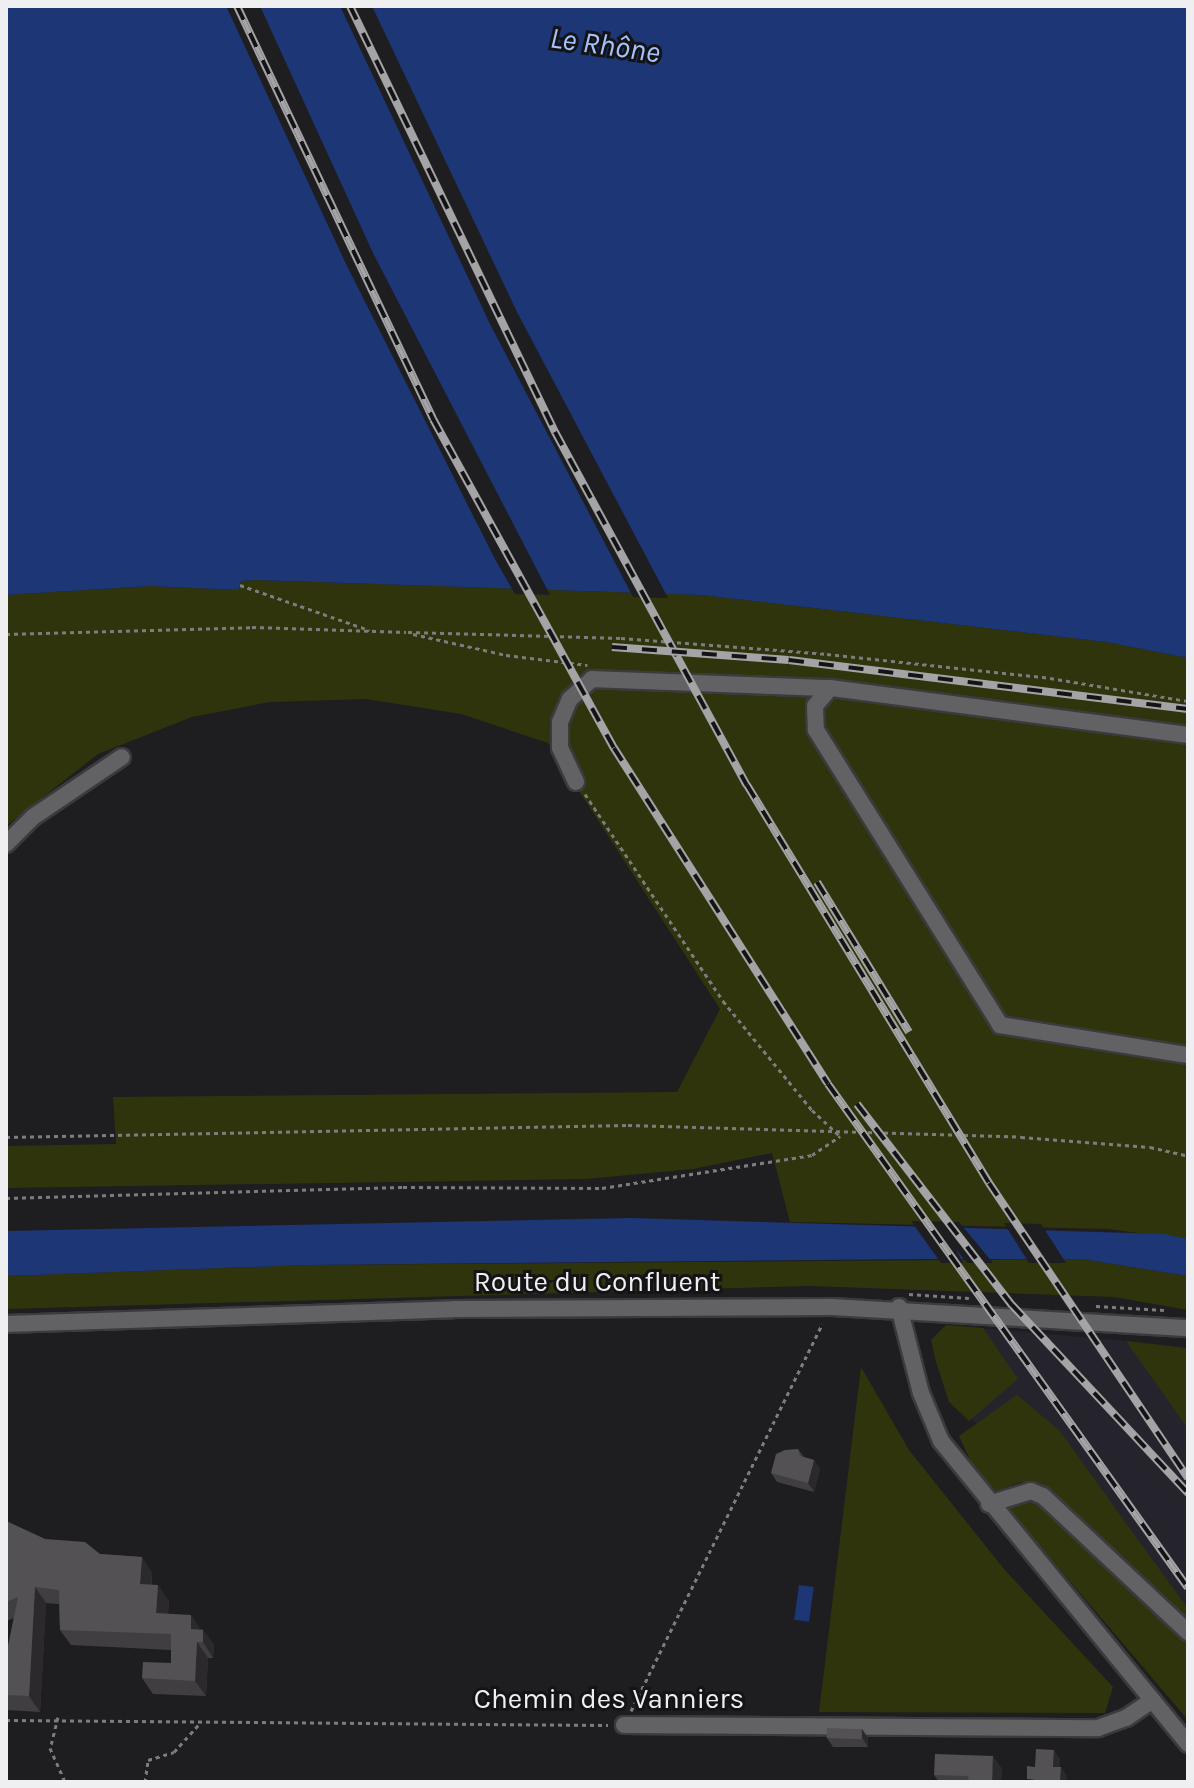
<!DOCTYPE html>
<html>
<head>
<meta charset="utf-8">
<style>
	body { margin:0 }
	#map { position:relative; width:1194px; height:1788px; overflow:hidden; background:#1e1d20; font-family:Karla,sans-serif }
	div>[style] { position:absolute }
	.built>* { inset:0; background:#25242c }
	.green>* { inset:0; background:#30340d }
	.water>* { inset:0; background:#1c3676; transform-origin:0 0 }
	.pier>* { inset:0; background:#1e1d20 }
	.path>* { height:3px; margin-top:-1.5px; transform-origin:0; background:repeating-linear-gradient(90deg,#7d7c7f 0 4px,transparent 0 8px) }
	.roads { filter:drop-shadow(2px 0 #3b3b3d) drop-shadow(-2px 0 #3b3b3d) drop-shadow(0 2px #3b3b3d) drop-shadow(0 -2px #3b3b3d) }
	.minor>* { height:16px; margin:-8px; padding:0 8px; transform-origin:8px; border-radius:8px; background:#626164 }
	.rail>* { height:8px; margin-top:-4px; transform-origin:0; background:repeating-linear-gradient(90deg,#141417 0 15px,#a4a4a6 0 30px); box-sizing:border-box; border-block:2px solid #a4a4a6 }
	.wall>* { inset:0; background:#403e41 }
	.shaded-wall>* { inset:0; background:#2b292c }
	.building>* { inset:0; background:#535154; transform-origin:0 0 }
	span { translate:-50% -50%; white-space:nowrap; text-align:center; line-height:1.15; -webkit-text-stroke:6px #141417; paint-order:stroke }
	.street-label { font-size:28px; color:#efeff1 }
	.water-label { font-size:30px; color:#a7c3fd; font-style:italic }
	.frame { position:absolute; inset:0; border:8px solid #efeff1; pointer-events:none }
</style>
</head>
<body>
<div id="map">
	<div class="built">
		<i style="clip-path:polygon(946px 1325px,1126px 1341px,1188px 1405px,1188px 1693px,1031px 1491px,1018px 1455px,973px 1421px)"></i>
	</div>
	<div class="green">
		<i style="clip-path:polygon(256px 580px,702px 595px,1106px 642px,1188px 658px,1188px 1239px,1107px 1229px,790px 1222px,772px 1153px,693px 1169px,586px 1179px,6px 1188px,6px 1146px,116px 1144px,113px 1097px,677px 1092px,720px 1009px,548px 743px,461px 714px,366px 699px,270px 702px,192px 717px,98px 754px,6px 826px,6px 595px,150px 586px,237px 590px,241px 581px)"></i>
		<i style="clip-path:polygon(1082px 1259px,1188px 1276px,1188px 1310px,1114px 1297px,810px 1286px,6px 1309px,6px 1276px,307px 1265px)"></i>
		<i style="clip-path:polygon(946px 1325px,983px 1328px,1018px 1379px,969px 1421px,949px 1402px,936px 1362px,931px 1340px)"></i>
		<i style="clip-path:polygon(1126px 1341px,1188px 1348px,1188px 1429px)"></i>
		<i style="clip-path:polygon(861px 1367px,909px 1450px,1004px 1569px,1113px 1687px,1105px 1713px,819px 1712px)"></i>
		<i style="clip-path:polygon(1017px 1395px,1059px 1430px,1188px 1609px,1188px 1622px,1044px 1486px,1021px 1482px,996px 1491px,975px 1471px,959px 1436px)"></i>
		<i style="clip-path:polygon(1029px 1495px,1055px 1512px,1188px 1640px,1188px 1720px,1005px 1505px)"></i>
	</div>
	<div class="water">
		<i style="clip-path:polygon(6px 6px,1188px 6px,1188px 658px,1106px 642px,702px 595px,256px 580px,241px 581px,238px 590px,150px 586px,6px 595px)"></i>
		<i style="clip-path:polygon(632px 1218px,1164px 1234px,1188px 1239px,1188px 1276px,1082px 1259px,929px 1259px,307px 1265px,6px 1276px,6px 1231px)"></i>
		<i style="left:799px;top:1585px;width:15px;height:35px;rotate:8deg"></i>
	</div>
	<div class="pier">
		<i style="clip-path:polygon(226px 6px,260px 6px,373px 253px,550px 595px,515px 594px,496px 561px,346px 264px)"></i>
		<i style="clip-path:polygon(340px 6px,372px 6px,517px 312px,668px 598px,633px 597px,490px 324px)"></i>
		<i style="clip-path:polygon(911px 1221px,959px 1222px,993px 1263px,967px 1263px,956px 1249px,963px 1263px,941px 1263px)"></i>
		<i style="clip-path:polygon(1004px 1223px,1041px 1224px,1066px 1263px,1029px 1263px)"></i>
	</div>
	<div class="path">
		<i style="left:240px;top:585px;width:137px;rotate:19.2deg"></i>
		<i style="left:408px;top:632px;width:213px;rotate:1.6deg"></i>
		<i style="left:621px;top:638px;width:207px;rotate:4.4deg"></i>
		<i style="left:827px;top:654px;width:224px;rotate:6.1deg"></i>
		<i style="left:1050px;top:678px;width:140px;rotate:9.5deg"></i>
		<i style="left:6px;top:634px;width:246px;rotate:-1.6deg"></i>
		<i style="left:252px;top:627px;width:154px;rotate:1.9deg"></i>
		<i style="left:413px;top:634px;width:95px;rotate:12.7deg"></i>
		<i style="left:506px;top:655px;width:82px;rotate:7deg"></i>
		<i style="left:585px;top:794px;width:249px;rotate:56.3deg"></i>
		<i style="left:723px;top:1001px;width:141px;rotate:50.8deg"></i>
		<i style="left:812px;top:1110px;width:38px;rotate:43deg"></i>
		<i style="left:6px;top:1137px;width:622px;rotate:-1.11deg"></i>
		<i style="left:628px;top:1125px;width:393px;rotate:1.7deg"></i>
		<i style="left:1021px;top:1137px;width:129px;rotate:4.4deg"></i>
		<i style="left:1150px;top:1147px;width:39px;rotate:13deg"></i>
		<i style="left:6px;top:1198px;width:397px;rotate:-1.6deg"></i>
		<i style="left:403px;top:1187px;width:199px;rotate:0.3deg"></i>
		<i style="left:602px;top:1188px;width:213px;rotate:-8.9deg"></i>
		<i style="left:812px;top:1155px;width:34px;rotate:-34deg"></i>
		<i style="left:909px;top:1294px;width:60px;rotate:3.8deg"></i>
		<i style="left:1096px;top:1306px;width:68px;rotate:3.4deg"></i>
		<i style="left:631px;top:1711px;width:432px;rotate:-63.7deg"></i>
		<i style="left:58px;top:1717px;width:32px;rotate:104deg"></i>
		<i style="left:50px;top:1748px;width:37px;rotate:66deg"></i>
		<i style="left:6px;top:1720px;width:602px;rotate:0.48deg"></i>
		<i style="left:145px;top:1782px;width:22px;rotate:-82deg"></i>
		<i style="left:148px;top:1760px;width:27px;rotate:-17deg"></i>
		<i style="left:174px;top:1752px;width:39px;rotate:-48deg"></i>
	</div>
	<div class="roads">
		<div class="minor">
			<i style="left:1188px;top:735px;width:361px;rotate:-172.5deg"></i>
			<i style="left:830px;top:688px;width:23px;rotate:130deg"></i>
			<i style="left:815px;top:706px;width:24px;rotate:88deg"></i>
			<i style="left:816px;top:730px;width:348px;rotate:58deg"></i>
			<i style="left:1000px;top:1025px;width:190px;rotate:9.1deg"></i>
			<i style="left:576px;top:782px;width:38px;rotate:-115deg"></i>
			<i style="left:560px;top:748px;width:26px;rotate:-90deg"></i>
			<i style="left:560px;top:722px;width:25px;rotate:-67deg"></i>
			<i style="left:570px;top:699px;width:30px;rotate:-42deg"></i>
			<i style="left:592px;top:679px;width:238px;rotate:2.2deg"></i>
			<i style="left:6px;top:844px;width:38px;rotate:-45deg"></i>
			<i style="left:33px;top:817px;width:107px;rotate:-34deg"></i>
			<i style="left:899px;top:1307px;width:89px;rotate:75.7deg"></i>
			<i style="left:921px;top:1393px;width:52px;rotate:67.4deg"></i>
			<i style="left:941px;top:1441px;width:391px;rotate:50.8deg"></i>
			<i style="left:6px;top:1324px;width:448px;rotate:-1.9deg"></i>
			<i style="left:454px;top:1309px;width:378px;rotate:-0.3deg"></i>
			<i style="left:832px;top:1307px;width:357px;rotate:3.4deg"></i>
			<i style="left:989px;top:1504px;width:44px;rotate:-17.2deg"></i>
			<i style="left:1031px;top:1491px;width:13px;rotate:23deg"></i>
			<i style="left:1043px;top:1496px;width:199px;rotate:43.2deg"></i>
			<i style="left:624px;top:1725px;width:474px;rotate:0.4deg"></i>
			<i style="left:1098px;top:1728px;width:30px;rotate:-20deg"></i>
			<i style="left:1126px;top:1718px;width:32px;rotate:-34deg"></i>
		</div>
	</div>
	<div class="rail">
		<i style="left:237px;top:6px;width:457px;rotate:64.6deg"></i>
		<i style="left:433px;top:419px;width:376px;rotate:61.2deg"></i>
		<i style="left:614px;top:748px;width:398px;rotate:57.5deg"></i>
		<i style="left:828px;top:1084px;width:619px;rotate:54.46deg"></i>
		<i style="left:350px;top:6px;width:473px;rotate:64.3deg"></i>
		<i style="left:555px;top:432px;width:402px;rotate:61.5deg"></i>
		<i style="left:747px;top:785px;width:466px;rotate:58.7deg"></i>
		<i style="left:989px;top:1183px;width:356px;rotate:56deg"></i>
		<i style="left:612px;top:647px;width:177px;rotate:4.2deg"></i>
		<i style="left:789px;top:660px;width:402px;rotate:7deg"></i>
		<i style="left:817px;top:882px;width:176px;rotate:58.5deg"></i>
		<i style="left:857px;top:1104px;width:254px;rotate:52.4deg"></i>
		<i style="left:1012px;top:1305px;width:258px;rotate:46.9deg"></i>
	</div>
	<div class="wall">
		<i style="clip-path:polygon(798px 1449px,804px 1457px,814px 1460px,820px 1469px,814px 1492px,777px 1482px,771px 1473px)"></i>
		<i style="clip-path:polygon(6px 1521px,45px 1539px,100px 1554px,142px 1557px,152px 1573px,152px 1585px,169px 1601px,168px 1614px,203px 1630px,214px 1645px,213px 1658px,208px 1658px,206px 1696px,153px 1694px,142px 1678px,171px 1663px,171px 1650px,71px 1645px,60px 1630px,59px 1604px,46px 1603px,40px 1712px,6px 1710px,6px 1656px,14px 1618px,6px 1621px)"></i>
		<i style="clip-path:polygon(862px 1729px,868px 1738px,868px 1747px,833px 1747px,827px 1738px)"></i>
		<i style="clip-path:polygon(1002px 1768px,1001px 1782px,939px 1782px,934px 1775px)"></i>
	</div>
	<div class="shaded-wall">
		<i style="clip-path:polygon(814px 1460px,820px 1469px,814px 1492px,808px 1483px)"></i>
		<i style="clip-path:polygon(142px 1557px,152px 1573px,151px 1600px,140px 1584px)"></i>
		<i style="clip-path:polygon(158px 1585px,169px 1601px,166px 1629px,156px 1613px)"></i>
		<i style="clip-path:polygon(35px 1587px,46px 1603px,40px 1712px,29px 1696px)"></i>
		<i style="clip-path:polygon(191px 1615px,202px 1631px,191px 1629px)"></i>
		<i style="clip-path:polygon(203px 1630px,214px 1645px,213px 1658px,203px 1642px)"></i>
		<i style="clip-path:polygon(197px 1642px,208px 1658px,206px 1696px,195px 1681px)"></i>
		<i style="clip-path:polygon(862px 1729px,868px 1738px,868px 1747px,862px 1738px)"></i>
		<i style="clip-path:polygon(1054px 1750px,1060px 1759px,1059px 1776px,1053px 1767px)"></i>
		<i style="clip-path:polygon(993px 1756px,1002px 1768px,1001px 1782px,992px 1782px)"></i>
		<i style="clip-path:polygon(1061px 1767px,1067px 1776px,1066px 1782px,1060px 1782px)"></i>
	</div>
	<div class="building">
		<i style="clip-path:polygon(798px 1449px,800px 1456px,814px 1460px,808px 1483px,771px 1473px,776px 1454px,785px 1450px)"></i>
		<i style="clip-path:polygon(6px 1521px,45px 1539px,85px 1542px,100px 1554px,142px 1557px,140px 1584px,158px 1585px,156px 1613px,191px 1615px,191px 1629px,203px 1630px,203px 1642px,197px 1642px,195px 1681px,142px 1678px,143px 1662px,171px 1663px,171px 1634px,60px 1630px,59px 1590px,35px 1587px,29px 1696px,6px 1695px,6px 1656px,18px 1597px,6px 1602px)"></i>
		<i style="left:827px;top:1728px;width:35px;height:10px;rotate:2deg"></i>
		<i style="clip-path:polygon(1036px 1749px,1054px 1750px,1053px 1767px,1061px 1767px,1060px 1782px,1036px 1782px,1036px 1780px,1027px 1779px,1027px 1766px,1035px 1767px)"></i>
		<i style="clip-path:polygon(935px 1754px,993px 1756px,992px 1782px,969px 1782px,968px 1776px,934px 1775px)"></i>
	</div>
	<div class="street-label">
		<span style="left:597px;top:1282px">Route du Confluent</span>
		<span style="left:609px;top:1699px">Chemin des Vanniers</span>
	</div>
	<div class="water-label">
		<span style="left:605px;top:45px;rotate:8deg">Le Rhône</span>
	</div>
	<div class="frame"></div>
</div>
</body>
</html>
